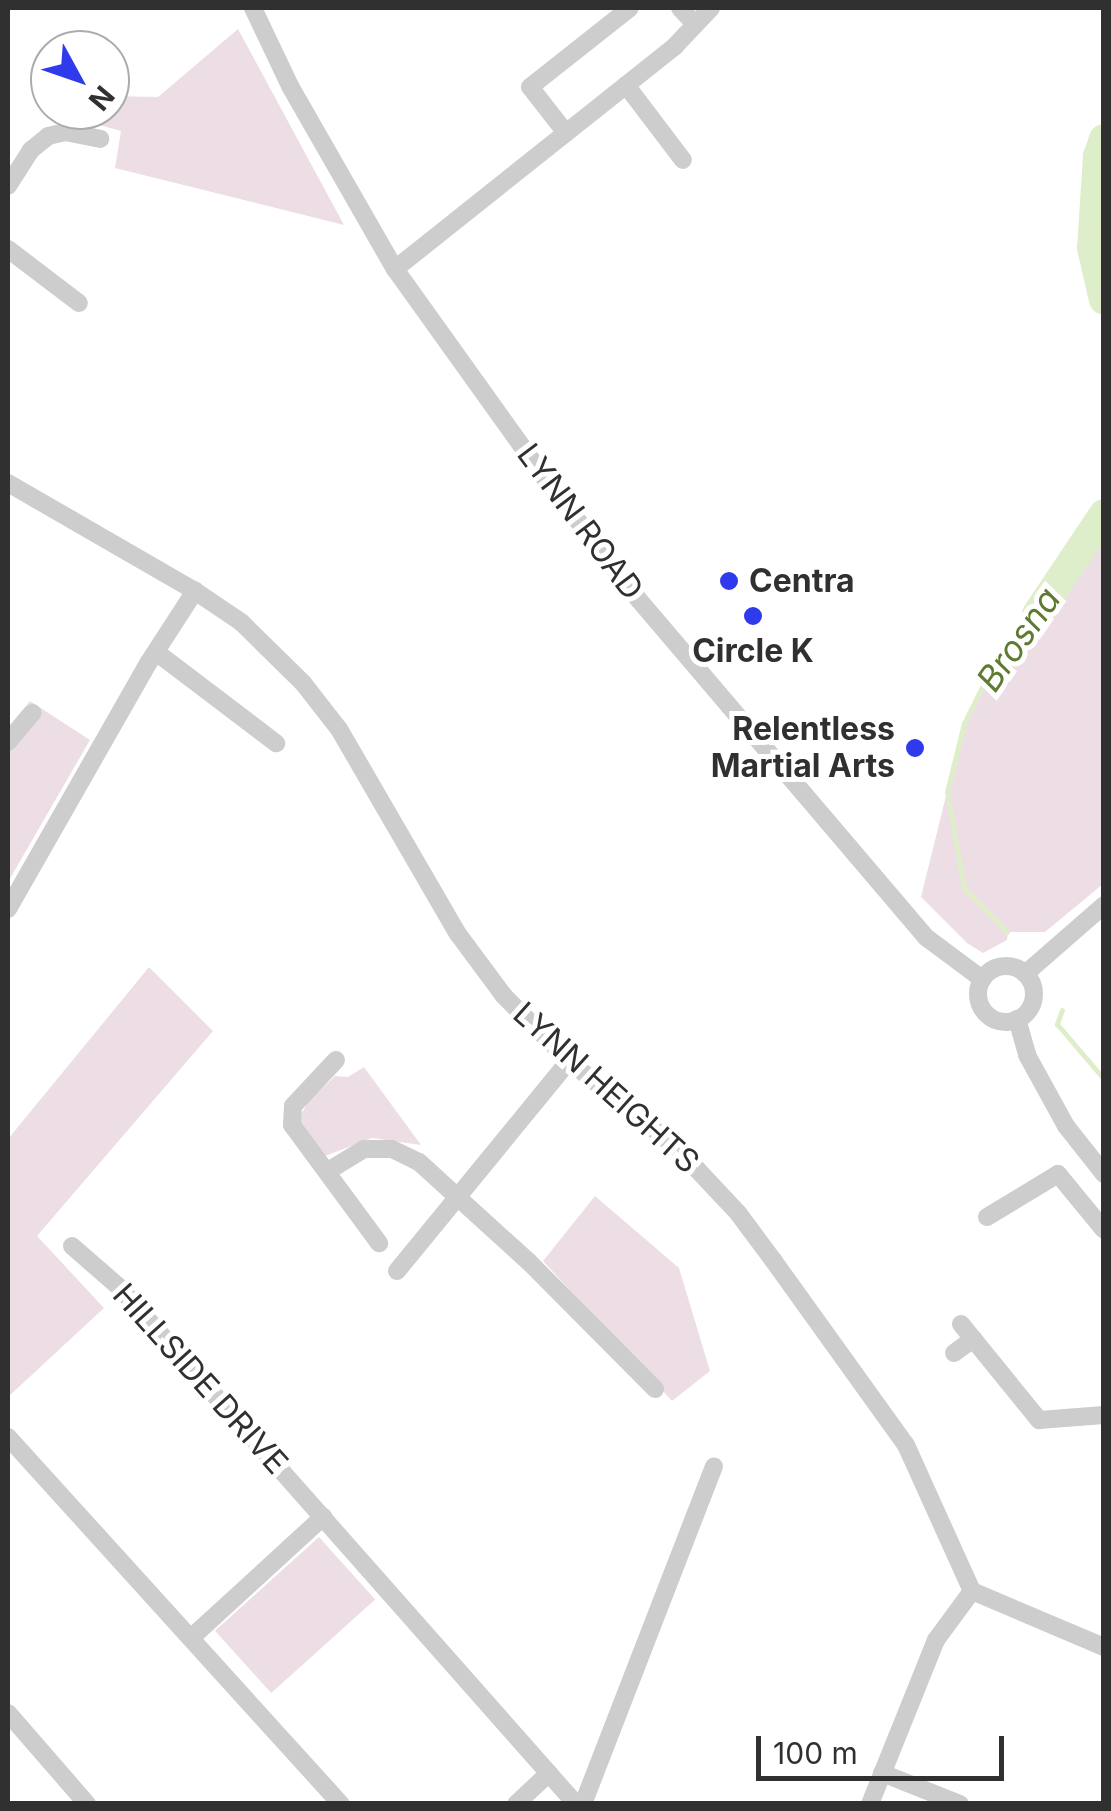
<!DOCTYPE html>
<html>
<head>
<meta charset="utf-8">
<style>
	body { margin:0 }
	#map { position:relative; width:1111px; height:1811px; overflow:hidden; background:#fff; font-family:Inter,sans-serif }
	div>[style] { position:absolute }
	.green>* { inset:0; background:#eddee6; transform-origin:0 0 }
	.stream>* { height:5px; margin:-2.5px; padding:0 2.5px; transform-origin:2.5px; border-radius:2.5px; background:#dfeeca }
	.river>* { height:30px; margin:-15px; padding:0 15px; transform-origin:15px; border-radius:15px; background:#dfeeca }
	.minor>* { height:18px; margin:-9px; padding:0 9px; transform-origin:9px; border-radius:9px; background:#cdcdcd }
	.minor>.ring { margin:-9px; padding:0; box-sizing:content-box; background:none; border:18px solid #cdcdcd; border-radius:50% }
	.dots>* { width:28px; height:28px; translate:-50% -50%; box-sizing:border-box; border:5px solid #fff; border-radius:50% }
	span { translate:-50% -50%; white-space:nowrap; text-align:center; line-height:1.15; -webkit-text-stroke:10px #fff; paint-order:stroke }
	.street-label { font-size:32px; color:#303030 }
	.poi-label { font-size:32px; color:#303030; font-weight:700 }
	.left { translate:0 -50%; text-align:left }
	.right { translate:-100% -50%; text-align:right }
	.water-label { font-size:35px; color:#5f7b32; font-style:italic }
	.frame { position:absolute; inset:0; border:10px solid #303030; pointer-events:none }
	.north { position:absolute; left:30px; top:30px; width:100px; height:100px; box-sizing:border-box; background:#fff; border:2px solid #acacac; border-radius:50%; rotate:130deg; font-size:28px; font-weight:700; line-height:40px; text-align:center; color:#303030 }
	.north::after { content:''; display:block; margin:auto; width:35px; height:45px; background:#2e3aeb; clip-path:polygon(50% 0,100% 100%,50% 72%,0 100%) }
	.scale { position:absolute; left:756px; top:1736px; width:248px; height:45px; box-sizing:border-box; border:5px solid #303030; border-top:0; padding-left:12px; font-size:30px; line-height:35px; white-space:nowrap; color:#303030; -webkit-text-stroke:8px #fff; paint-order:stroke }
</style>
</head>
<body>
<div id="map">
	<div class="green">
		<i style="clip-path:polygon(238px 29px,344px 225px,115px 168px,121px 131px,89px 122px,90px 110px,110px 110px,110px 96px,158px 97px)"></i>
		<i style="clip-path:polygon(1103px 139px,1103px 300px,1092px 248px,1098px 156px)"></i>
		<i style="clip-path:polygon(1103px 514px,1103px 884px,1045px 932px,1008px 932px,1007px 940px,983px 953px,967px 943px,921px 897px,964px 723px,993px 665px,1037px 614px)"></i>
		<i style="clip-path:polygon(30px 701px,90px 740px,8px 882px,8px 727px)"></i>
		<i style="clip-path:polygon(149px 967px,213px 1031px,37px 1236px,104px 1308px,8px 1397px,8px 1139px)"></i>
		<i style="clip-path:polygon(364px 1067px,421px 1145px,372px 1138px,325px 1156px,298px 1120px,308px 1102px,335px 1076px,348px 1077px)"></i>
		<i style="clip-path:polygon(595px 1196px,679px 1268px,710px 1371px,672px 1401px,543px 1261px)"></i>
		<i style="left:319px;top:1537px;width:84px;height:140px;rotate:48deg"></i>
	</div>
	<div class="stream">
		<i style="left:1007px;top:932px;width:62px;rotate:-134.3deg"></i>
		<i style="left:964px;top:888px;width:97px;rotate:-100deg"></i>
		<i style="left:947px;top:792px;width:71px;rotate:-76.2deg"></i>
		<i style="left:964px;top:723px;width:65px;rotate:-63.4deg"></i>
		<i style="left:993px;top:665px;width:67px;rotate:-49.2deg"></i>
		<i style="left:1062px;top:1010px;width:15px;rotate:110deg"></i>
		<i style="left:1057px;top:1024px;width:72px;rotate:49.5deg"></i>
	</div>
	<div class="river">
		<i style="left:1104px;top:139px;width:18px;rotate:109deg"></i>
		<i style="left:1098px;top:156px;width:92px;rotate:93.7deg"></i>
		<i style="left:1092px;top:248px;width:53px;rotate:77deg"></i>
		<i style="left:1037px;top:614px;width:120px;rotate:-56.2deg"></i>
	</div>
	<div class="minor">
		<i style="left:253px;top:8px;width:86px;rotate:64.6deg"></i>
		<i style="left:290px;top:86px;width:211px;rotate:60.2deg"></i>
		<i style="left:395px;top:269px;width:256px;rotate:54.4deg"></i>
		<i style="left:544px;top:477px;width:155px;rotate:52.3deg"></i>
		<i style="left:639px;top:600px;width:444px;rotate:49.6deg"></i>
		<i style="left:927px;top:938px;width:69px;rotate:36.7deg"></i>
		<i style="left:680px;top:8px;width:22px;rotate:47deg"></i>
		<i style="left:626px;top:85px;width:94px;rotate:52.8deg"></i>
		<i style="left:566px;top:133px;width:58px;rotate:-128deg"></i>
		<i style="left:530px;top:87px;width:127px;rotate:-38.3deg"></i>
		<i style="left:8px;top:186px;width:43px;rotate:-57.4deg"></i>
		<i style="left:31px;top:150px;width:22px;rotate:-39deg"></i>
		<i style="left:48px;top:136px;width:17px;rotate:-13deg"></i>
		<i style="left:65px;top:132px;width:36px;rotate:11deg"></i>
		<i style="left:8px;top:249px;width:89px;rotate:37.3deg"></i>
		<i style="left:395px;top:269px;width:358px;rotate:-38.5deg"></i>
		<i style="left:675px;top:46px;width:52px;rotate:-46.5deg"></i>
		<i style="left:8px;top:483px;width:216px;rotate:30deg"></i>
		<i style="left:195px;top:591px;width:55px;rotate:34deg"></i>
		<i style="left:241px;top:622px;width:87px;rotate:44.5deg"></i>
		<i style="left:303px;top:683px;width:58px;rotate:52deg"></i>
		<i style="left:339px;top:729px;width:237px;rotate:59.9deg"></i>
		<i style="left:458px;top:934px;width:77px;rotate:53.4deg"></i>
		<i style="left:504px;top:996px;width:92px;rotate:45deg"></i>
		<i style="left:569px;top:1061px;width:139px;rotate:38.9deg"></i>
		<i style="left:677px;top:1148px;width:89px;rotate:46.8deg"></i>
		<i style="left:738px;top:1213px;width:59px;rotate:53.3deg"></i>
		<i style="left:773px;top:1260px;width:228px;rotate:54.3deg"></i>
		<i style="left:906px;top:1445px;width:160px;rotate:65.7deg"></i>
		<i style="left:156px;top:652px;width:151px;rotate:37.2deg"></i>
		<i style="left:8px;top:742px;width:38px;rotate:-50deg"></i>
		<i style="left:8px;top:909px;width:284px;rotate:-60.3deg"></i>
		<i style="left:149px;top:662px;width:85px;rotate:-57.1deg"></i>
		<i class="ring" style="left:978px;top:966px;width:38px;height:38px"></i>
		<i style="left:1025px;top:974px;width:105px;rotate:-41.1deg"></i>
		<i style="left:1017px;top:1019px;width:37px;rotate:74deg"></i>
		<i style="left:1027px;top:1055px;width:81px;rotate:61.2deg"></i>
		<i style="left:1066px;top:1126px;width:61px;rotate:51.6deg"></i>
		<i style="left:336px;top:1060px;width:63px;rotate:133.1deg"></i>
		<i style="left:293px;top:1106px;width:19px;rotate:93deg"></i>
		<i style="left:292px;top:1125px;width:147px;rotate:53.6deg"></i>
		<i style="left:328px;top:1171px;width:42px;rotate:-31.4deg"></i>
		<i style="left:364px;top:1149px;width:28px"></i>
		<i style="left:392px;top:1149px;width:30px;rotate:26deg"></i>
		<i style="left:419px;top:1162px;width:149px;rotate:42.3deg"></i>
		<i style="left:529px;top:1262px;width:179px;rotate:45.2deg"></i>
		<i style="left:987px;top:1217px;width:83px;rotate:-31.2deg"></i>
		<i style="left:1058px;top:1174px;width:72px;rotate:50.6deg"></i>
		<i style="left:72px;top:1246px;width:62px;rotate:41.1deg"></i>
		<i style="left:119px;top:1287px;width:690px;rotate:48.53deg"></i>
		<i style="left:397px;top:1271px;width:271px;rotate:-50.7deg"></i>
		<i style="left:961px;top:1324px;width:124px;rotate:50.9deg"></i>
		<i style="left:1039px;top:1420px;width:65px;rotate:-4.4deg"></i>
		<i style="left:954px;top:1353px;width:24px;rotate:-36deg"></i>
		<i style="left:8px;top:1437px;width:496px;rotate:47.8deg"></i>
		<i style="left:972px;top:1591px;width:143px;rotate:23deg"></i>
		<i style="left:192px;top:1637px;width:178px;rotate:-42.5deg"></i>
		<i style="left:8px;top:1713px;width:121px;rotate:49deg"></i>
		<i style="left:882px;top:1773px;width:84px;rotate:21.7deg"></i>
		<i style="left:516px;top:1804px;width:45px;rotate:-43.2deg"></i>
		<i style="left:583px;top:1804px;width:362px;rotate:-68.8deg"></i>
		<i style="left:870px;top:1804px;width:177px;rotate:-68.1deg"></i>
		<i style="left:936px;top:1640px;width:61px;rotate:-53.7deg"></i>
	</div>
	<div class="dots">
		<i style="left:729px;top:581px;background:#2e3aeb"></i>
		<i style="left:753px;top:616px;background:#2e3aeb"></i>
		<i style="left:915px;top:748px;background:#2e3aeb"></i>
	</div>
	<div class="street-label">
		<span style="left:580px;top:522px;rotate:53deg">LYNN ROAD</span>
		<span style="left:606px;top:1088px;rotate:42deg">LYNN HEIGHTS</span>
		<span style="left:200px;top:1379px;rotate:48deg">HILLSIDE DRIVE</span>
	</div>
	<div class="poi-label">
		<span class="left" style="left:749px;top:581px">Centra</span>
		<span style="left:753px;top:651px">Circle K</span>
		<span class="right" style="left:895px;top:748px">Relentless<br>Martial Arts</span>
	</div>
	<div class="water-label">
		<span style="left:1018px;top:639px;rotate:-55deg">Brosna</span>
	</div>
	<div class="frame"></div>
	<div class="north">N</div>
	<div class="scale">100 m</div>
</div>
</body>
</html>
